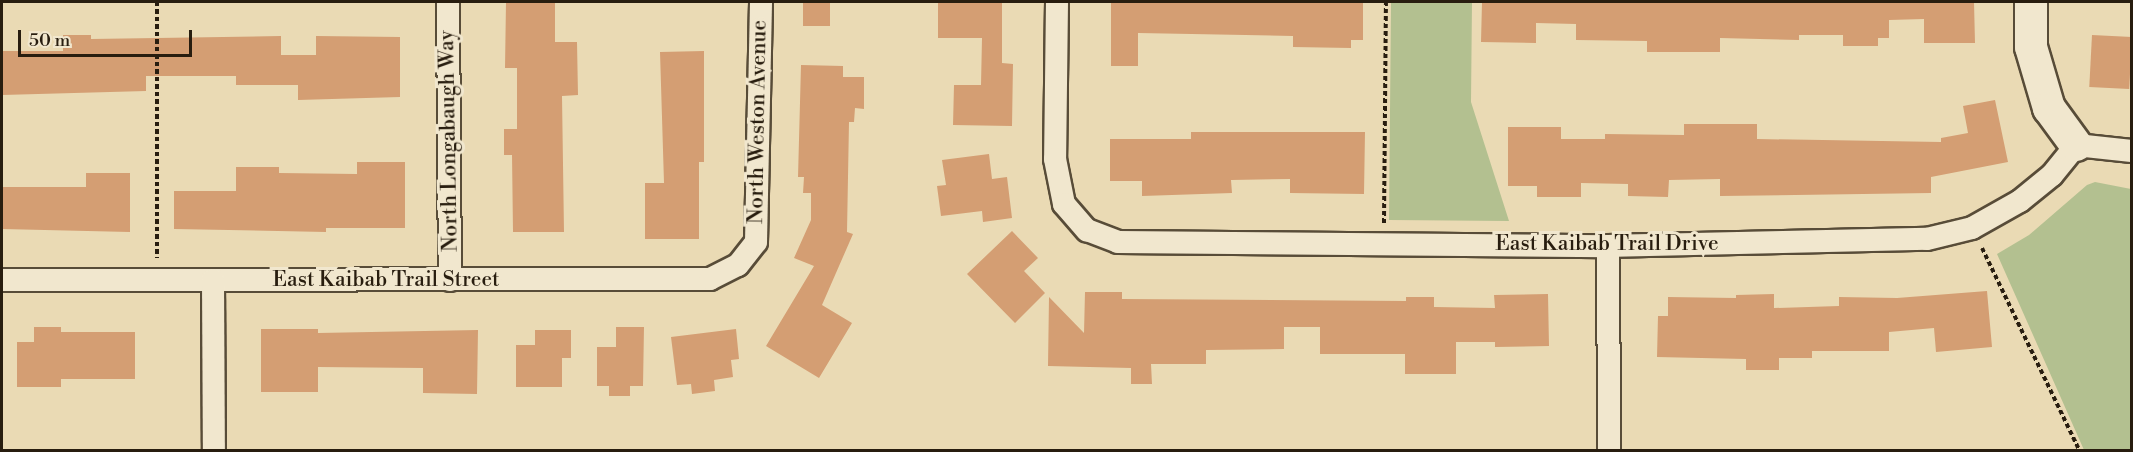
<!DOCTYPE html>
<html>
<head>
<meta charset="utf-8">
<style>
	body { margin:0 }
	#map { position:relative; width:2133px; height:452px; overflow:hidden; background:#eadab4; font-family:"Libre Bodoni",serif }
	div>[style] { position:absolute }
	.green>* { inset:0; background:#b3c090 }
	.building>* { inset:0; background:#d49e73; transform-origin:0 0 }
	.path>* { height:4px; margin-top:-2px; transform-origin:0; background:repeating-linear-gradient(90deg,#281d0f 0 4.5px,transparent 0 7.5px) }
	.roads { filter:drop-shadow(2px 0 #584c38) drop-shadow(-2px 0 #584c38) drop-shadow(0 2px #584c38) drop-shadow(0 -2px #584c38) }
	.street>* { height:22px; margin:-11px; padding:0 11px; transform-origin:11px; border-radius:11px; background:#f1e7ce }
	.secondary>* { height:32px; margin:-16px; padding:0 16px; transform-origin:16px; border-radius:16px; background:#f1e7ce }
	span { translate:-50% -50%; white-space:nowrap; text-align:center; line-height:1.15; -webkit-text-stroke:6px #f1e7ce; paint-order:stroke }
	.street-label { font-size:21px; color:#281d0f }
	.frame { position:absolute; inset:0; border:3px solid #281d0f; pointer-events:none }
	.scale { position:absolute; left:18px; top:30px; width:174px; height:27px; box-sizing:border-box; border:3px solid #281d0f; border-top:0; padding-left:8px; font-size:18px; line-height:21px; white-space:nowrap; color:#281d0f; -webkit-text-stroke:4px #f1e7ce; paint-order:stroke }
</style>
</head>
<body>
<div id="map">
	<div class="green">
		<i style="clip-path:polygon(1391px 2px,1472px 2px,1471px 102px,1509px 221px,1389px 220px)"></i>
		<i style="clip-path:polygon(2095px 182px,2131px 189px,2131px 450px,2084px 450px,1997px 254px,2029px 235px,2087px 185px)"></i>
	</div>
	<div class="building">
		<i style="clip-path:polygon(506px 2px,555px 2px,555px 42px,577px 42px,578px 95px,562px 96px,564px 232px,513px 232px,512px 155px,504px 155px,504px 129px,517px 129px,517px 68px,505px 68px)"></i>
		<i style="left:803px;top:2px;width:27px;height:24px"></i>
		<i style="clip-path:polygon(938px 2px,1002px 2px,1002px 63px,1013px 64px,1012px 126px,953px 125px,954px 85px,981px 85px,982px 38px,938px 38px)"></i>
		<i style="clip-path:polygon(1111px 2px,1363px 2px,1363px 40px,1351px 40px,1351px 48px,1293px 47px,1293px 36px,1138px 33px,1138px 66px,1111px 66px)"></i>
		<i style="clip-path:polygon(1482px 2px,1974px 2px,1975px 43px,1924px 43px,1924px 19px,1889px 20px,1889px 38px,1878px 38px,1878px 46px,1843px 46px,1843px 35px,1799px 35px,1799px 40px,1720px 38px,1720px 52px,1647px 52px,1647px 41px,1576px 40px,1576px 24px,1536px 23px,1536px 43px,1481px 42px)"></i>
		<i style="clip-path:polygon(63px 35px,91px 35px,91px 39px,281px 36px,281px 55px,316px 55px,316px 36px,400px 37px,400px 97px,298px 100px,298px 85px,236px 85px,236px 76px,146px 76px,146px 91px,2px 95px,2px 51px,63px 51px)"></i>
		<i style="left:2092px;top:35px;width:40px;height:52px;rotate:3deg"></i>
		<i style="clip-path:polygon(704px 51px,704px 162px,699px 162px,699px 239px,645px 239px,645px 183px,664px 183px,660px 52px)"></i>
		<i style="clip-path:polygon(801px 65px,843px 66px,843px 77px,864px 77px,864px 109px,855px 108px,854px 122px,849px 122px,847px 232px,853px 234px,822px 305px,852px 323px,819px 378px,766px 346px,814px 266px,794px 258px,811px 220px,811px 193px,803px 193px,804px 177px,798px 177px)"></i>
		<i style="clip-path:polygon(1995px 100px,2008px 162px,1931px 177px,1931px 193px,1720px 196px,1720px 179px,1669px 180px,1668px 197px,1628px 196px,1628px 184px,1581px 183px,1581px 197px,1537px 197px,1537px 186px,1508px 186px,1508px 127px,1561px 127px,1561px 139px,1605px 139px,1605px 134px,1684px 135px,1684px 124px,1757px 124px,1757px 139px,1941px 142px,1941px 138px,1968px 133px,1963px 106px)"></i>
		<i style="clip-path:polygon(1191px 132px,1365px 132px,1364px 194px,1290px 193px,1290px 179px,1231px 180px,1232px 193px,1142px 196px,1142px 181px,1110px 181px,1110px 139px,1191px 139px)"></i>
		<i style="clip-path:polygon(989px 154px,992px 179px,1007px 177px,1012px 218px,983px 222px,982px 211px,941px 216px,937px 186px,946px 185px,942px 160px)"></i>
		<i style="clip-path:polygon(357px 162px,405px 162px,405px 228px,326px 228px,326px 232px,174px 229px,174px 191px,236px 191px,236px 167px,279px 167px,279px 173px,357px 174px)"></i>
		<i style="clip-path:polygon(86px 173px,130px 173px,130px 232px,2px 229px,2px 187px,86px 187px)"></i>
		<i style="clip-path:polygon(1012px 231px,1038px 258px,1024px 271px,1045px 293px,1015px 323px,967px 274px)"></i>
		<i style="clip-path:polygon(1987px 291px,1992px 347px,1936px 352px,1934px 328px,1889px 332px,1889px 351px,1812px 351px,1812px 358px,1779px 358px,1779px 370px,1746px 370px,1746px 359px,1657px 357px,1658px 316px,1668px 316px,1668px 297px,1736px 298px,1736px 295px,1774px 294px,1774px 308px,1839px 306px,1839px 297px,1897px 298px)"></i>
		<i style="clip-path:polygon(1085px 292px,1122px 292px,1122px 299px,1406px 301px,1406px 297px,1434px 297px,1434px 307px,1495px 308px,1494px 295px,1548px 294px,1549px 346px,1495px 347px,1495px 342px,1456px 342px,1456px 374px,1405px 374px,1405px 354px,1320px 354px,1320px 327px,1284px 327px,1284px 349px,1206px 350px,1206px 364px,1151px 364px,1152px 384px,1131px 384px,1131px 368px,1048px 366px,1049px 297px,1084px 333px)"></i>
		<i style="clip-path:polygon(34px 327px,61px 327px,61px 332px,135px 332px,135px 379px,61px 379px,61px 387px,17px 387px,17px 342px,34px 342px)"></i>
		<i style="clip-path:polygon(616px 327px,644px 327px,643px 386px,630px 386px,630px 396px,609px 396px,609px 386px,597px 386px,597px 347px,616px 347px)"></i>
		<i style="clip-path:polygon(261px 329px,318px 329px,318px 333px,478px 330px,477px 394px,423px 393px,423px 368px,318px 367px,318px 392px,261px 392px)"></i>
		<i style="clip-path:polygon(736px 329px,739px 359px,731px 360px,733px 377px,714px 380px,715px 391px,692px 394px,691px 384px,677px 385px,671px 337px)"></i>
		<i style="clip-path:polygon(535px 330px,571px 330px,571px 358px,562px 358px,562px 387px,516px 387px,516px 345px,535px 345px)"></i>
	</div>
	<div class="path">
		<i style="left:157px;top:2px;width:256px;rotate:90deg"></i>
		<i style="left:1384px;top:223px;width:221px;rotate:-89.5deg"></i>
		<i style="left:1982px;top:248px;width:224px;rotate:64.3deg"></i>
	</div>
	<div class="roads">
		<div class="street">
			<i style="left:448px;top:2px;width:278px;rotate:89.6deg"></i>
			<i style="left:1057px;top:2px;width:157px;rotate:90.7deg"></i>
			<i style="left:1055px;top:159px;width:46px;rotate:78.7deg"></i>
			<i style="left:1064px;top:204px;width:35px;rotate:49deg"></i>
			<i style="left:1087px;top:230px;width:33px;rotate:21deg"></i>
			<i style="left:1118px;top:242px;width:490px;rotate:0.5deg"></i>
			<i style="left:1608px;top:246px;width:319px;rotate:-1.3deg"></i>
			<i style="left:1927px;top:239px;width:46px;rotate:-13.7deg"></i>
			<i style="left:1972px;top:228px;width:55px;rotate:-29.4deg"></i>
			<i style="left:2020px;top:201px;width:41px;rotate:-39.1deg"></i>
			<i style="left:2052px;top:175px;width:38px;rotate:-51deg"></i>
			<i style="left:2076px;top:145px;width:56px;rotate:6.1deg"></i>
			<i style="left:1608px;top:246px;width:204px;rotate:89.7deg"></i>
			<i style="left:2px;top:280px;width:708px;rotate:-0.08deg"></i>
			<i style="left:710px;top:279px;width:31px;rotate:-27deg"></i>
			<i style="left:738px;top:265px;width:29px;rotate:-52deg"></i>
			<i style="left:756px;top:242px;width:240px;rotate:-88.8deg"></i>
			<i style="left:213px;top:280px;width:170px;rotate:89.7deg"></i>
		</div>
		<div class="secondary">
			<i style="left:2031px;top:2px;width:45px;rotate:90deg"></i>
			<i style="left:2031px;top:47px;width:64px;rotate:73.6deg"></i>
			<i style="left:2049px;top:108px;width:46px;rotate:53.9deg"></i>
		</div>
	</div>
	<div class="street-label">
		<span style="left:758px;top:122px;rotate:-89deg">North Weston Avenue</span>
		<span style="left:449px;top:141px;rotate:-91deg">North Longabaugh Way</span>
		<span style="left:1607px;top:244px">East Kaibab Trail Drive</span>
		<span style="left:386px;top:280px">East Kaibab Trail Street</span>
	</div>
	<div class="frame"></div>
	<div class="scale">50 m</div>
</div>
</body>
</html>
